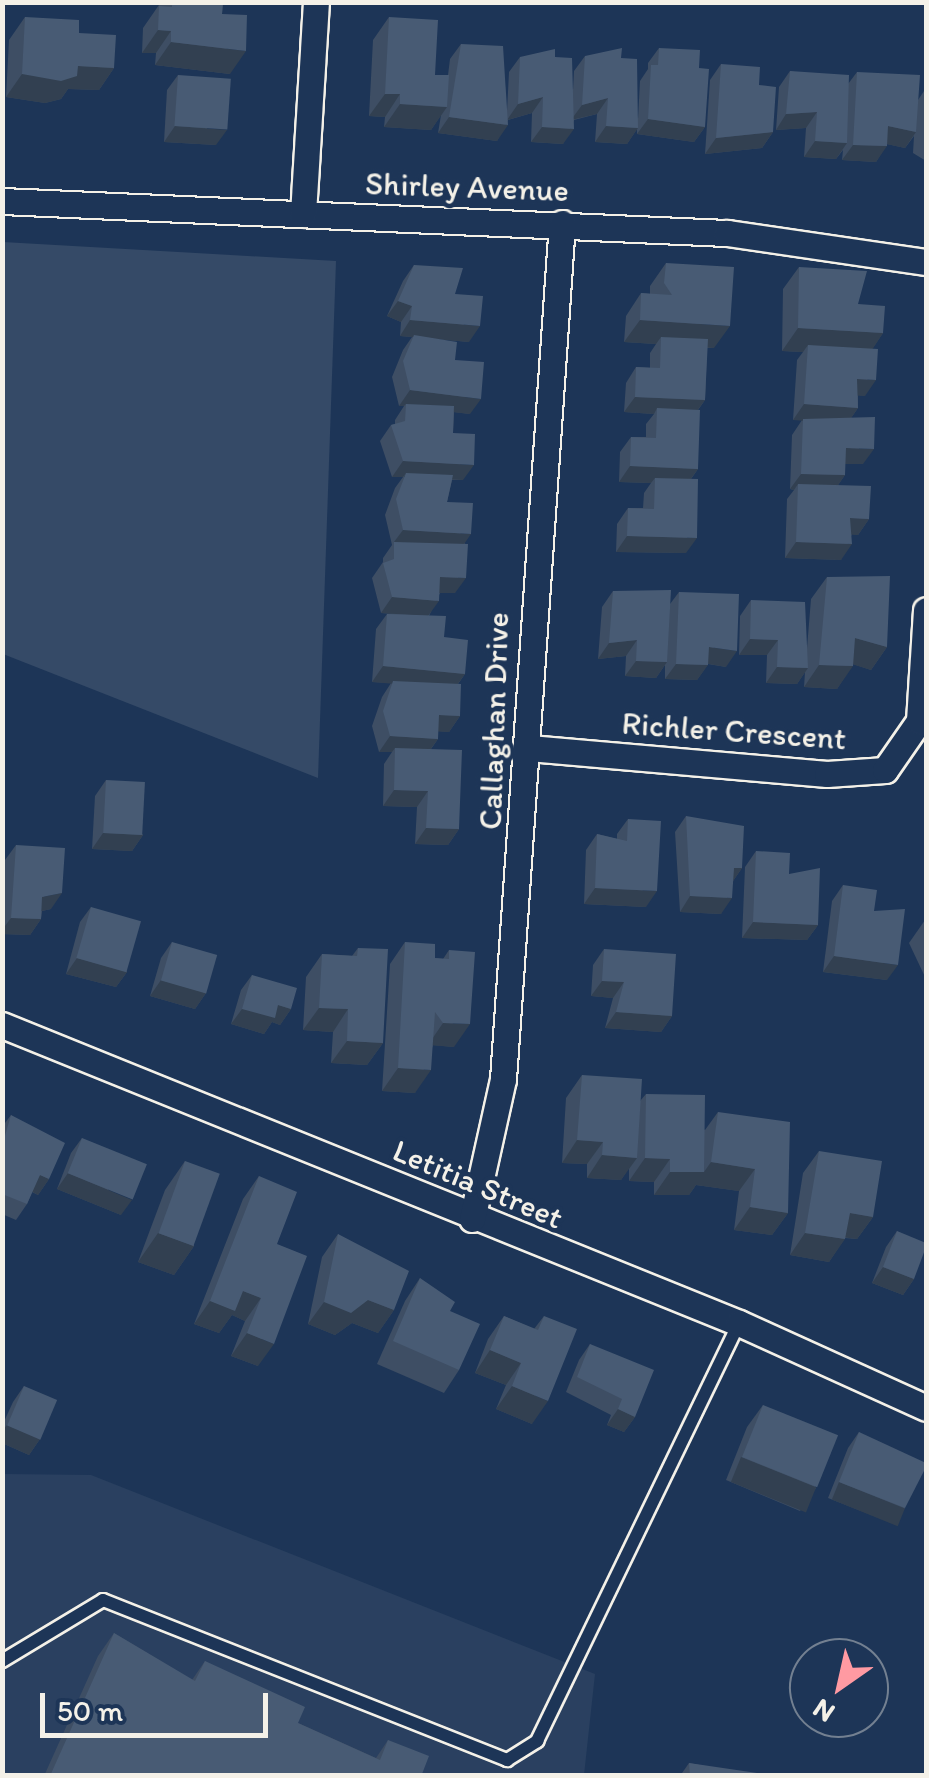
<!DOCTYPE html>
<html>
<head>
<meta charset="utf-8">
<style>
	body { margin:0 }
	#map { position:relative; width:929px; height:1778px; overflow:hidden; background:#1d3557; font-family:Itim,sans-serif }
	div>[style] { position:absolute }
	.built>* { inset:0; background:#2a4060 }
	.green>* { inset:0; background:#354a67 }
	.roads { filter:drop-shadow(2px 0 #f4f1e8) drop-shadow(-2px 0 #f4f1e8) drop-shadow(0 2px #f4f1e8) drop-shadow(0 -2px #f4f1e8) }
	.service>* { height:12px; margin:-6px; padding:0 6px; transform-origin:6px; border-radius:6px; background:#1d3557 }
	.minor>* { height:25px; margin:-12.5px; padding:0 12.5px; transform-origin:12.5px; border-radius:12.5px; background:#1d3557 }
	.wall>* { inset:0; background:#3e4e64 }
	.shaded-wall>* { inset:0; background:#324051; transform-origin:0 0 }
	.building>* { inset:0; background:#485b74; transform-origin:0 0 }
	span { translate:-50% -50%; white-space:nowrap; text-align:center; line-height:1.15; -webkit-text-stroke:9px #1d3557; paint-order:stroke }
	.street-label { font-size:32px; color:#f4f1e8 }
	.frame { position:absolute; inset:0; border:5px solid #f4f1e8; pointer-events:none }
	.north { position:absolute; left:789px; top:1638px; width:100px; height:100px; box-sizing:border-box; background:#1d3557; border:2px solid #738091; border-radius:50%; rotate:214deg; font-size:28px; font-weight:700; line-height:40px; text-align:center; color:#f4f1e8 }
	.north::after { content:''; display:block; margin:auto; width:35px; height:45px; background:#ff9aa2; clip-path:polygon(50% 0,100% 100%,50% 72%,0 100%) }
	.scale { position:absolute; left:40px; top:1693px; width:228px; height:45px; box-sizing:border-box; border:5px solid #f4f1e8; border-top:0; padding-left:12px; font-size:30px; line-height:35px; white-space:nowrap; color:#f4f1e8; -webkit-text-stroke:8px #1d3557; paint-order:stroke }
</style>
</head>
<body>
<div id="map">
	<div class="built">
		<i style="clip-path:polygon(3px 1474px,91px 1475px,595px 1674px,584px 1775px,3px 1776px)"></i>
	</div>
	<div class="green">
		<i style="clip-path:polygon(3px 242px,336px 261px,318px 778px,3px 654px)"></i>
	</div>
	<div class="roads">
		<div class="service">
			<i style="left:2px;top:1661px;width:118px;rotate:-31.1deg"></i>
			<i style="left:103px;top:1600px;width:435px;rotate:21.6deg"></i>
			<i style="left:507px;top:1760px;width:36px;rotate:-32deg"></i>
			<i style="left:537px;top:1741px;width:464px;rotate:-64.2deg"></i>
		</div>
		<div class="minor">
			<i style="left:2px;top:201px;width:726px;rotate:2.53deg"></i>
			<i style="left:727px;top:233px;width:201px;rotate:8.3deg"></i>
			<i style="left:303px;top:214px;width:212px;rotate:-86.5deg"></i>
			<i style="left:529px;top:748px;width:299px;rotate:5deg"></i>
			<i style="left:827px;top:774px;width:58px;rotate:-3.9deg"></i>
			<i style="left:885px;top:770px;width:60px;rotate:-55.2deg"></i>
			<i style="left:919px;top:721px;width:111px;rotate:-86.4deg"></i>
			<i style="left:2px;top:1025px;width:795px;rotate:22.02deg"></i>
			<i style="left:739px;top:1323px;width:205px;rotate:24.4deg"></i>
			<i style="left:472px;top:1219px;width:143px;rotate:-77.5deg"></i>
			<i style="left:503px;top:1079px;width:858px;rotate:-86.06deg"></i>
		</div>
	</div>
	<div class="wall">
		<i style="clip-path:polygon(161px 2px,223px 2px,222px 14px,230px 74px,155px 65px,156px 53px,142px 53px,143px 28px)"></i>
		<i style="clip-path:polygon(25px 17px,79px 33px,114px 68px,99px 90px,68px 89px,61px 99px,45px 103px,6px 97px,9px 40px)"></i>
		<i style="clip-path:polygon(389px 17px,435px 75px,448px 75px,450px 59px,461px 44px,507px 111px,509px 72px,520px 57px,555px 57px,573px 90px,574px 71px,585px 56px,621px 58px,638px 119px,640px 81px,648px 69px,648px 63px,659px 48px,699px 68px,705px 127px,694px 142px,637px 134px,637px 129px,627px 144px,595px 142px,597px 114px,574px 120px,563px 144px,531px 142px,532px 113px,508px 120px,497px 141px,438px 133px,441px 115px,431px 130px,384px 127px,385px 117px,369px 116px,373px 40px)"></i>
		<i style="clip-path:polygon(721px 64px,759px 85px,773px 132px,762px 148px,705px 154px,710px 80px)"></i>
		<i style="clip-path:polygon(790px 71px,848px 84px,857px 72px,918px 100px,926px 88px,926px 161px,913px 153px,914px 136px,905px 148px,887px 144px,876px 162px,842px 160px,843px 150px,836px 159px,804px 157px,806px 128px,776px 130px,779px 87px)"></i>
		<i style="clip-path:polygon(178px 75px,216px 145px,164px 142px,167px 90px)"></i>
		<i style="clip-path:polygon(666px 263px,714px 348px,707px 348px,705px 400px,698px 410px,698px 469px,691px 479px,686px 553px,616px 552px,617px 524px,628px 508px,643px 508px,644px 493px,651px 483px,619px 482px,620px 452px,631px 437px,646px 437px,646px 424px,654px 414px,624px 412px,626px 383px,636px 367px,650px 368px,650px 353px,656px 344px,624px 342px,626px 316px,641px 293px,650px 294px,650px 286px)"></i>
		<i style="clip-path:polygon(414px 265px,455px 294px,469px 342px,438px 339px,455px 360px,470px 414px,454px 412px,453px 433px,463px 480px,452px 480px,447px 502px,465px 544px,455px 593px,440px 593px,429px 616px,444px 637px,465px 674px,458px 684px,460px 716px,449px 732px,438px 731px,438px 739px,431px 749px,459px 829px,448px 845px,415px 844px,417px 807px,383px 806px,384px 764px,392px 752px,379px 752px,372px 726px,382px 697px,391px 683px,372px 682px,376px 629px,387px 614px,394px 614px,381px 613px,372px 578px,383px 562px,383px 558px,392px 545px,385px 515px,395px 488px,403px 477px,392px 477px,380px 441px,391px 425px,395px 424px,395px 420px,404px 406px,399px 406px,392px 377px,403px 350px,412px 337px,400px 336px,401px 322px,387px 316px,403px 281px)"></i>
		<i style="clip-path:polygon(799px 267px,858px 304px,883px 333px,872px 349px,865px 396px,858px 395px,858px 408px,851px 418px,863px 464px,845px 464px,845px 475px,838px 485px,869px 519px,858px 535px,852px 534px,841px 560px,785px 558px,787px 499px,794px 490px,790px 489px,792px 435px,802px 420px,793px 420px,797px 360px,803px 352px,782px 351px,783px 289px)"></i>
		<i style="clip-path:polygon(827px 577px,887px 647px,871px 670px,853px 664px,837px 689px,804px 687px,805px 672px,797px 684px,766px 683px,767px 655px,739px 655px,740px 616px,751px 600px,807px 648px,811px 599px)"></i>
		<i style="clip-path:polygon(613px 591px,670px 604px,679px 592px,726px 667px,708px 664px,697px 680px,665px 679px,665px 665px,656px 678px,625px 676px,626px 656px,598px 659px,602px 607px)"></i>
		<i style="clip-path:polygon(106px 780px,143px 835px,132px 851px,92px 849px,95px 796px)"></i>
		<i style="clip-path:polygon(686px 816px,742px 868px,733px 881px,721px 914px,680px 912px,675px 832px)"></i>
		<i style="clip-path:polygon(628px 819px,646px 907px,584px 904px,586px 850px,597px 834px,617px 839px,617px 834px)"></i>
		<i style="clip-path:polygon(2px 835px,3px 891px,5px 860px,16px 845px,51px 909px,42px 911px,41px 919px,30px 935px,2px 934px)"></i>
		<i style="clip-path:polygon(756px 851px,789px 874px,818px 925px,807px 940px,742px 938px,745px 867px)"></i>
		<i style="clip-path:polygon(843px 885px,874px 911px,887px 980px,823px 972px,832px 901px)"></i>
		<i style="clip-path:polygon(91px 907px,127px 972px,116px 987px,66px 974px,80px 922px)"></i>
		<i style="clip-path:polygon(925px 920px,926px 920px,926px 979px,909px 943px)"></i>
		<i style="clip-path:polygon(172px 942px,206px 993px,195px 1009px,150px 996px,161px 958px)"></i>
		<i style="clip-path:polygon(405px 942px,435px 958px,443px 959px,449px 950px,454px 1047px,433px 1045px,415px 1093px,382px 1091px,390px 964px)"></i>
		<i style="clip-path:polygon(358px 948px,383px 1043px,367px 1065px,331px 1063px,333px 1032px,303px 1030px,306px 977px,322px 954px,352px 956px)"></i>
		<i style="clip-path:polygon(604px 949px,672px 1016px,661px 1032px,605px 1028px,613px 998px,591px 996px,593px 965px)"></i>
		<i style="clip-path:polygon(252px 975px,291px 1009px,280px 1025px,272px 1022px,264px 1034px,231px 1024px,241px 990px)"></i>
		<i style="clip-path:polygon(582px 1075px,640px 1101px,646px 1094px,705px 1130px,718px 1112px,788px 1213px,772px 1235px,734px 1230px,739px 1191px,696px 1185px,689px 1195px,654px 1195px,654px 1182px,629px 1181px,629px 1168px,621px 1180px,587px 1178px,587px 1164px,562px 1163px,566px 1098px)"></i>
		<i style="clip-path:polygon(11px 1115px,49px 1179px,38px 1195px,32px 1192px,27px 1204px,16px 1220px,2px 1214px,2px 1127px)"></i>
		<i style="clip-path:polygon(82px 1138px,121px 1215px,57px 1189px,71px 1153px)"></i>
		<i style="clip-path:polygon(819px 1151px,873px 1217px,857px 1239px,845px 1238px,829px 1262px,790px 1255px,803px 1173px)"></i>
		<i style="clip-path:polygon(185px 1161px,194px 1246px,174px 1275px,138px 1262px,165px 1190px)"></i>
		<i style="clip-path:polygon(259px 1176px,277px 1244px,258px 1366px,231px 1356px,245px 1321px,232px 1315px,219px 1333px,194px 1324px,243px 1199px)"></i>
		<i style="clip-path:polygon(897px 1231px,914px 1279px,903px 1295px,872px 1283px,886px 1247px)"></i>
		<i style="clip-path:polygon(338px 1234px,394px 1310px,378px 1333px,352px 1323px,335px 1335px,308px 1324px,322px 1257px)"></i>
		<i style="clip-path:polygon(420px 1278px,459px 1370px,444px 1393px,377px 1364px,405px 1301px)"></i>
		<i style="clip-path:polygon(504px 1316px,534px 1329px,544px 1316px,532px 1424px,496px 1409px,506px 1385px,475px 1373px,488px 1339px)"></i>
		<i style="clip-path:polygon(590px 1344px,635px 1417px,624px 1432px,607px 1425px,611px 1415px,566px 1392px,579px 1360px)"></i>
		<i style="clip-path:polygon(24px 1386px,40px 1439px,29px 1455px,2px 1443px,2px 1426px,13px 1402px)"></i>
		<i style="clip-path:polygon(763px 1405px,816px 1488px,800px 1511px,726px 1480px,747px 1427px)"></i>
		<i style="clip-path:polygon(859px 1432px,905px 1508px,894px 1524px,828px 1498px,848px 1448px)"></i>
		<i style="clip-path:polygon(114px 1633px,192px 1680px,205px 1661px,298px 1723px,376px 1758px,388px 1740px,422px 1774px,427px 1776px,44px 1776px,98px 1656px)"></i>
		<i style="clip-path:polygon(689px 1763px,757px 1776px,680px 1776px)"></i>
	</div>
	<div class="shaded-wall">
		<i style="clip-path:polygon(158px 30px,171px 31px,156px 53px,142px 53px)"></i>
		<i style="clip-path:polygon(171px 42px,246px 51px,230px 74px,155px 65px)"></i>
		<i style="clip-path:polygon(78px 66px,114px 68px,99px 90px,68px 89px,61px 99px,45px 103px,6px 97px,22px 74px)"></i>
		<i style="clip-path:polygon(385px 94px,400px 94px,385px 117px,369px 116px)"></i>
		<i style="clip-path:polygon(543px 97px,532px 113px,507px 120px,518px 104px)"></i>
		<i style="clip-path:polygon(608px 98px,597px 114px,571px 120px,582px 105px)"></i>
		<i style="clip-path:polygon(400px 104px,447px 107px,431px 130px,384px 127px)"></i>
		<i style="clip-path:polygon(817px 112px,806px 128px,776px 130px,786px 114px)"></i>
		<i style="clip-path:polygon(449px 117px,508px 125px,497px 141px,438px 133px)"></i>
		<i style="clip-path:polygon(648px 119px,705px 127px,694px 142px,637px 134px)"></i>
		<i style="clip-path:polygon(175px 126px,227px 130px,216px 145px,164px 142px)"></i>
		<i style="clip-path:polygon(606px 126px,638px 128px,627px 144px,595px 142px)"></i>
		<i style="clip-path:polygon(888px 126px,916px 132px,905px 148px,877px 142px)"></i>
		<i style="clip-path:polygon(542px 127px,574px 129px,563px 144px,531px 142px)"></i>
		<i style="clip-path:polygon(773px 132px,762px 148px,705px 154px,716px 138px)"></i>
		<i style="clip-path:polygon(815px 141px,847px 143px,836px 159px,804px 157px)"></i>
		<i style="clip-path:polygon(853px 145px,887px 146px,876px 162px,842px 160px)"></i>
		<i style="clip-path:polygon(398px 301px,412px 306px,401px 322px,387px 316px)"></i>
		<i style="clip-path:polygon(410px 320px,480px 326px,469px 342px,400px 336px)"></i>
		<i style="clip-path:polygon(640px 320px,730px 326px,714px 348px,661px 345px,661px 337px,656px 344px,624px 342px)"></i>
		<i style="clip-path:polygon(798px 328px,883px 333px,868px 356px,808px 345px,803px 352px,782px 351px)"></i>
		<i style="clip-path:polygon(857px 379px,876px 380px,865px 396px,846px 395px)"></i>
		<i style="clip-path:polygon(410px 390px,481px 399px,470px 414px,406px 407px,406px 404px,404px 406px,399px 406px)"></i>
		<i style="clip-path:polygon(635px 397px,705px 400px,694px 415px,657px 408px,654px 414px,624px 412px)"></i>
		<i style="clip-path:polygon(804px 404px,858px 408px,847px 424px,793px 420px)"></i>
		<i style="clip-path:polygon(846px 448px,874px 449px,863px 464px,835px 464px)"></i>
		<i style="clip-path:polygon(403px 461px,474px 465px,463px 480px,404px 477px,406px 473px,403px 477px,392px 477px)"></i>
		<i style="clip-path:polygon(630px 466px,698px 469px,687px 484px,655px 478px,651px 483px,619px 482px)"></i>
		<i style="clip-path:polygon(801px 474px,845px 475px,834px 491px,798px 484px,794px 490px,790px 489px)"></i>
		<i style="clip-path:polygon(850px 518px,869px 519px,858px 535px,839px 534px)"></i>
		<i style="clip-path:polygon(403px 530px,471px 534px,460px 550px,394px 542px)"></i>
		<i style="clip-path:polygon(627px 536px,697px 538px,686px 553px,616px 552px)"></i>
		<i style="clip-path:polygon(796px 542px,852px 544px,841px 560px,785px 558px)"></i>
		<i style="clip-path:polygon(440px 577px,466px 578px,455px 593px,430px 593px)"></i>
		<i style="clip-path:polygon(392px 597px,439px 601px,428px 616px,381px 613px)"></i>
		<i style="clip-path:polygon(855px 638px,887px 647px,871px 670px,839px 660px)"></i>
		<i style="clip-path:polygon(750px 639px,778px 640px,767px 655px,739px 655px)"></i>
		<i style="clip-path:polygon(637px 640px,626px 656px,598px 659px,609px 643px)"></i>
		<i style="clip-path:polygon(709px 647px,737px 651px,726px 667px,698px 662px)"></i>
		<i style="clip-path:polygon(636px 661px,667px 662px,656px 678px,625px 676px)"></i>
		<i style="clip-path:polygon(676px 664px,708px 665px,697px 680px,665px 679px)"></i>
		<i style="clip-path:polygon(819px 665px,853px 666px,837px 689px,804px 687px)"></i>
		<i style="clip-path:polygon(383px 666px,465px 674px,454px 689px,372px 682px)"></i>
		<i style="clip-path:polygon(777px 667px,808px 668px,797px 684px,766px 683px)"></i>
		<i style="clip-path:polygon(439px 715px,460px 716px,449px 732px,428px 731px)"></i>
		<i style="clip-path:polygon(390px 736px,438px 739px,427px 754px,395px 748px,392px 752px,379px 752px)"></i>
		<i style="clip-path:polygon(394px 790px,428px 791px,417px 807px,383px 806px)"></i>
		<i style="clip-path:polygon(426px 828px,459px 829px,448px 845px,415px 844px)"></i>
		<i style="clip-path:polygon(103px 833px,143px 835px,132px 851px,92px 849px)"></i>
		<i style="clip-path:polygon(734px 868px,742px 868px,731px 884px)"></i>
		<i style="clip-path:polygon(595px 888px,657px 891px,646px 907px,584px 904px)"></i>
		<i style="clip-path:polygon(62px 893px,51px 909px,32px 913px,42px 897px)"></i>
		<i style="clip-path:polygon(690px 896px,732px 898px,721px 914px,680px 912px)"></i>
		<i style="clip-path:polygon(11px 918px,41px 919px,30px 935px,2px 934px,2px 930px)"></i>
		<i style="clip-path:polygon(753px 922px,818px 925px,807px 940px,742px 938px)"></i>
		<i style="clip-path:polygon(834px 956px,898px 965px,887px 980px,823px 972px)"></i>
		<i style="clip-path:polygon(77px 958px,127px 972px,116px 987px,66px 974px)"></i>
		<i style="clip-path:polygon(161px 980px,206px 993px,195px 1009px,150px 996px)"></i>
		<i style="clip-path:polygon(602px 981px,624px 982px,613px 998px,591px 996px)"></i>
		<i style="clip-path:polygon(278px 1005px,291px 1009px,280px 1025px,272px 1022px,264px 1034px,231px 1024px,242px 1009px)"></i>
		<i style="clip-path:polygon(319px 1008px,348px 1009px,333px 1032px,303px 1030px)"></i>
		<i style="clip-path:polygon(616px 1012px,672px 1016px,661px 1032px,605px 1028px)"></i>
		<i style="clip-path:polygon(443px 1023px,470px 1024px,454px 1047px,428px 1045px)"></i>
		<i style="clip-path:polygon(347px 1041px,383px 1043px,367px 1065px,331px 1063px)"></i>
		<i style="clip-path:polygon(398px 1068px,431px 1070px,415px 1093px,382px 1091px)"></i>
		<i style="clip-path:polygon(577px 1140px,603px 1142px,587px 1164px,562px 1163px)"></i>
		<i style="clip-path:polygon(602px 1155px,637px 1158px,621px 1180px,587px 1178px)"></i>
		<i style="clip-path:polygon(645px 1158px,670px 1159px,654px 1182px,629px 1181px)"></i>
		<i style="clip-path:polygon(711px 1162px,755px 1169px,739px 1191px,696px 1185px,689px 1195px,654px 1195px,670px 1172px,704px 1172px)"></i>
		<i style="clip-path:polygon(68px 1173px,132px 1200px,121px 1215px,57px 1189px)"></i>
		<i style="clip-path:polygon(40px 1175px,49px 1179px,38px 1195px,29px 1190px)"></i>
		<i style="clip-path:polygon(750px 1207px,788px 1213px,772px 1235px,734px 1230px)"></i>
		<i style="clip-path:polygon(850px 1213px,873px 1217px,857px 1239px,834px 1236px)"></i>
		<i style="clip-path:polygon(158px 1233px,194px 1246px,174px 1275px,138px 1262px)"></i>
		<i style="clip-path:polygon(805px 1233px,845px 1239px,829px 1262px,790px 1255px)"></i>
		<i style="clip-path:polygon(883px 1267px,914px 1279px,903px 1295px,872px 1283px)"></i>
		<i style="clip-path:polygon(243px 1291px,261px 1298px,245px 1321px,232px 1315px,219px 1333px,194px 1324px,210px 1301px)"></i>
		<i style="clip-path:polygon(368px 1300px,394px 1310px,378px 1333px,352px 1323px,335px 1335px,308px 1324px,324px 1302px)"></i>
		<i style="clip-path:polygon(247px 1333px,274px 1344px,258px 1366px,231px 1356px)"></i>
		<i style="clip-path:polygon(490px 1350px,521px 1363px,506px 1385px,475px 1373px)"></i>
		<i style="clip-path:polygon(512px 1386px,548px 1401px,532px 1424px,496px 1409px)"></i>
		<i style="clip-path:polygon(618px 1409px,635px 1417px,624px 1432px,607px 1425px)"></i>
		<i style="clip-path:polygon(7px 1425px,40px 1439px,29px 1455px,2px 1443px,2px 1431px)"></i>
		<i style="left:741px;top:1457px;width:81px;height:27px;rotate:22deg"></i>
		<i style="left:839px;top:1482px;width:71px;height:19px;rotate:22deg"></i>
	</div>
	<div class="building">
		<i style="clip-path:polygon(172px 2px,223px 2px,222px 14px,247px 15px,246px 51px,171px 42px,171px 31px,158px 30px,159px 6px,172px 7px)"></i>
		<i style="clip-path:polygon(25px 17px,79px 20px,79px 33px,116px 35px,114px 68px,78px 66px,77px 76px,61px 81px,22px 74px)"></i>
		<i style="clip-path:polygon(389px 17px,438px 20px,435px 75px,449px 75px,447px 107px,400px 104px,400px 94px,385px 94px)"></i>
		<i style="clip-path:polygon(461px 44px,503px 46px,508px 125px,449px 117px)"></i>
		<i style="clip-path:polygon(622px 48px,621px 58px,637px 59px,638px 128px,606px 126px,608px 98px,582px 105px,585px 56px)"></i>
		<i style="clip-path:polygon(659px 48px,700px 50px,699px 68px,709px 69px,705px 127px,648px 119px,651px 65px,658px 65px)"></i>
		<i style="clip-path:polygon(555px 49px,555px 57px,572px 58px,574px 129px,542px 127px,543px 97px,518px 104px,520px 57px)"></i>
		<i style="clip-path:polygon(721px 64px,760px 67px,759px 85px,776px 87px,773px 132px,716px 138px)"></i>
		<i style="clip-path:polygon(790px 71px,849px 75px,847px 143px,815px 141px,817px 112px,786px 114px)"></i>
		<i style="clip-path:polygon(857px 72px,920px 75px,916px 132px,888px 126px,887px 146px,853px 145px)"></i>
		<i style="left:178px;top:75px;width:53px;height:51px;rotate:4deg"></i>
		<i style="clip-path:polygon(666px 263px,734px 267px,730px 326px,640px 320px,641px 293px,672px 295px,664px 283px)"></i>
		<i style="clip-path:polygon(414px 265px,463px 268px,455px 294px,483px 296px,480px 326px,410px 320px,412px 306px,398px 301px)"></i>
		<i style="clip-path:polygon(799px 267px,867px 271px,858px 304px,885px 306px,883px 333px,798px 328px)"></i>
		<i style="clip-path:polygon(414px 335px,457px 342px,455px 360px,484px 362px,481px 399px,410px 390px,403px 361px)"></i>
		<i style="clip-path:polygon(661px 337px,708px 339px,705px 400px,635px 397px,636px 367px,660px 368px)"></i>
		<i style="clip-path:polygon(808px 345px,878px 349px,876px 380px,857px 379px,858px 408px,804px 404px)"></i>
		<i style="clip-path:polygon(406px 404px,454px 406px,453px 433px,475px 434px,474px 465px,403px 461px,391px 425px,405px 421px)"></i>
		<i style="clip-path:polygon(657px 408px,700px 410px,698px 469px,630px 466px,631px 437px,656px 438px)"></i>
		<i style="clip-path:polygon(875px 417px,874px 449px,846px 448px,845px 475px,801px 474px,803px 419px)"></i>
		<i style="clip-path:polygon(406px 473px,453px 475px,447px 502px,473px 503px,471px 534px,403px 530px,396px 499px)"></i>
		<i style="clip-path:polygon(655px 478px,698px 479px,697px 538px,627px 536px,628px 508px,654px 509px)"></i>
		<i style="clip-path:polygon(798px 484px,871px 486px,869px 519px,850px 518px,852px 544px,796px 542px)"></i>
		<i style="clip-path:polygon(394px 542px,468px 544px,466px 578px,440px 577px,439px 601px,392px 597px,383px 563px,394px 559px)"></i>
		<i style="clip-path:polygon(890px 576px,887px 647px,855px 638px,853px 666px,819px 665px,827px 577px)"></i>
		<i style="clip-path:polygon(671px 590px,667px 662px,636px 661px,637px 640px,609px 643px,613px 591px)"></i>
		<i style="clip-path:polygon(679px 592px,739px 594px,737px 651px,709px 647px,708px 665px,676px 664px)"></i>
		<i style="clip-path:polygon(751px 600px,805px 602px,808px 668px,777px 667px,778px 640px,750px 639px)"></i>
		<i style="clip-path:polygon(387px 614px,446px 616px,444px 637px,468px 640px,465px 674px,383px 666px)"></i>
		<i style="clip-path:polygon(393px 681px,461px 684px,460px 716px,439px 715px,438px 739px,390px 736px,383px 711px)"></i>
		<i style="clip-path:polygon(395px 748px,462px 750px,459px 829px,426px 828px,428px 791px,394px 790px)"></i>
		<i style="left:106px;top:780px;width:39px;height:53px;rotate:3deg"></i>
		<i style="clip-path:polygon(686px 816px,744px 826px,742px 868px,734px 868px,732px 898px,690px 896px)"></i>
		<i style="clip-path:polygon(628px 819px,661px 821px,657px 891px,595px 888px,597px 834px,627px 841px)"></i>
		<i style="clip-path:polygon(2px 835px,5px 836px,2px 897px)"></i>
		<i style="clip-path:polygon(16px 845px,65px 848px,62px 893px,42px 897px,41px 919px,11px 918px)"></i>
		<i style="clip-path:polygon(756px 851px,790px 853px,789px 874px,820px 868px,818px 925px,753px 922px)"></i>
		<i style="clip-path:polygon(843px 885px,877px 890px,874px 911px,905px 909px,898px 965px,834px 956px)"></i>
		<i style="left:91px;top:907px;width:52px;height:53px;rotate:16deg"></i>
		<i style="left:172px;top:942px;width:47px;height:40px;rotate:16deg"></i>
		<i style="clip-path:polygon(405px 942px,435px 944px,435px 958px,449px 959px,449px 950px,475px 952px,470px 1024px,443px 1023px,435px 1012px,431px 1070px,398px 1068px)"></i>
		<i style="clip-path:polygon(358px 948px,388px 949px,383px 1043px,347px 1041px,348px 1009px,319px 1008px,322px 954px,357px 956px)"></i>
		<i style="clip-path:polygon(604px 949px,676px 954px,672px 1016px,616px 1012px,624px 982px,602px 981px)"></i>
		<i style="clip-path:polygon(252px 975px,297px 988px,291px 1009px,278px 1005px,275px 1018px,242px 1009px)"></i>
		<i style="clip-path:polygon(582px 1075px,642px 1079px,637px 1158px,602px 1155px,603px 1142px,577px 1140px)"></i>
		<i style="clip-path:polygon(646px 1094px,705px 1095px,704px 1172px,670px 1172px,670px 1159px,645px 1158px)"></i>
		<i style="clip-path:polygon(718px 1112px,790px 1122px,788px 1213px,750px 1207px,755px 1169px,711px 1162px)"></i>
		<i style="clip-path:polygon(11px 1115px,65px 1143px,49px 1179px,40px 1175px,27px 1204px,2px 1194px,2px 1146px)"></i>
		<i style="left:82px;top:1138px;width:70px;height:38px;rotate:22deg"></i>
		<i style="clip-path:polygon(819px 1151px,882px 1161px,873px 1217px,850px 1213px,845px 1239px,805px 1233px)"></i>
		<i style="left:185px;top:1161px;width:37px;height:77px;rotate:20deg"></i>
		<i style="clip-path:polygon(259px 1176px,297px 1192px,277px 1244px,307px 1256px,274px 1344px,247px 1333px,261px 1298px,243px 1291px,235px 1311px,210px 1301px)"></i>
		<i style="clip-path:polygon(897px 1231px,926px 1243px,926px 1247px,914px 1279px,883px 1267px)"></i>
		<i style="clip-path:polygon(338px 1234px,409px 1271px,394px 1310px,368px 1300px,351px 1313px,324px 1302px)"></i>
		<i style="clip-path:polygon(420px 1278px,455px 1302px,450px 1311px,480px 1324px,459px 1370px,393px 1341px)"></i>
		<i style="clip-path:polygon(504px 1316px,538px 1330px,544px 1316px,577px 1329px,548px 1401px,512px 1386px,521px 1363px,490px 1350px)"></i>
		<i style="clip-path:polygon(590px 1344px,654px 1370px,635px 1417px,618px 1409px,622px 1399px,577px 1377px)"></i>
		<i style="left:24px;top:1386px;width:36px;height:43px;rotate:23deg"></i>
		<i style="left:763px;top:1405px;width:81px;height:56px;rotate:22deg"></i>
		<i style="clip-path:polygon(859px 1432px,926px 1463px,926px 1467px,905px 1508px,839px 1482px)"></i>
		<i style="clip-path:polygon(114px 1633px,195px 1681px,205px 1661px,305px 1707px,298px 1723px,380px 1760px,388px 1740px,429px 1756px,422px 1774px,427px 1776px,50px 1776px)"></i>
		<i style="clip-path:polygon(689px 1763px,757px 1773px,757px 1776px,690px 1776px)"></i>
	</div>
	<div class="street-label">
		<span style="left:467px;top:187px;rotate:2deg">Shirley Avenue</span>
		<span style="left:494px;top:721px;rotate:-88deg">Callaghan Drive</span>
		<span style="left:734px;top:731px;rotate:4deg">Richler Crescent</span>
		<span style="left:478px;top:1184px;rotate:23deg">Letitia Street</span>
	</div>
	<div class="frame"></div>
	<div class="north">N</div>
	<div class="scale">50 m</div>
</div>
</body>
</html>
